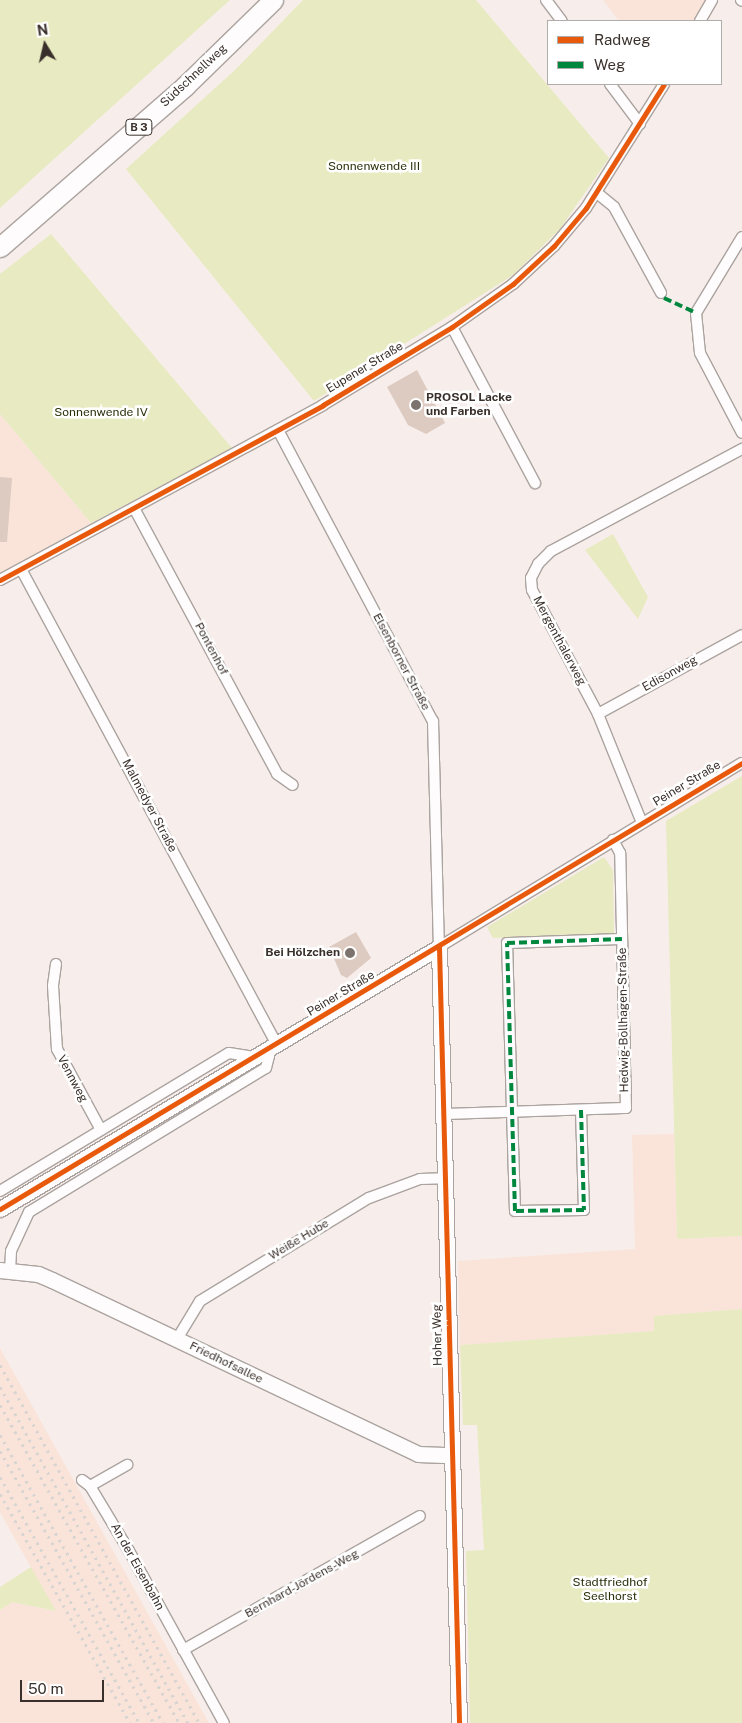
<!DOCTYPE html>
<html>
<head>
<meta charset="utf-8">
<style>
	body { margin:0 }
	#map { position:relative; width:742px; height:1723px; overflow:hidden; background:#f7eeeb; font-family:"Public Sans",sans-serif }
	div>[style] { position:absolute }
	.built>* { inset:0; background:#fae4d9 }
	.green>* { inset:0; background:#e8eac1 }
	.building>* { inset:0; background:#ddcac1 }
	.roads { filter:drop-shadow(1px 0 #aba39f) drop-shadow(-1px 0 #aba39f) drop-shadow(0 1px #aba39f) drop-shadow(0 -1px #aba39f) }
	.street>* { height:10px; margin:-5px; padding:0 5px; transform-origin:5px; border-radius:5px; background:#fefcfc }
	.secondary>* { height:15px; margin:-7.5px; padding:0 7.5px; transform-origin:7.5px; border-radius:7.5px; background:#fefcfc }
	.highway>* { height:19px; margin:-9.5px; padding:0 9.5px; transform-origin:9.5px; border-radius:9.5px; background:#fefcfc }
	.rail>* { height:3px; margin-top:-1.5px; transform-origin:0; background:repeating-linear-gradient(90deg,#d7d4d2 0 2.5px,transparent 0 7.5px) }
	.quiet>* { height:4px; margin-top:-2px; transform-origin:0; background:repeating-linear-gradient(90deg,#00873e 0 8px,transparent 0 12px) }
	.cycleway>* { height:5px; margin:-2.5px; padding:0 2.5px; transform-origin:2.5px; border-radius:2.5px; background:#e8590c }
	.dots>* { width:14px; height:14px; translate:-50% -50%; box-sizing:border-box; border:2px solid #fff; border-radius:50% }
	span { translate:-50% -50%; white-space:nowrap; text-align:center; line-height:1.15; -webkit-text-stroke:5px #fff; paint-order:stroke }
	.shield-label span { padding:1px 4px; background:#fff; border:1px solid; border-radius:4px; -webkit-text-stroke-width:0 }
	.shield-label { font-size:11px; color:#3a302b; font-weight:700 }
	.street-label { font-size:12px; color:#3a302b }
	.park-label { font-size:12px; color:#2b300b }
	.poi-label { font-size:12px; color:#3a302b; font-weight:700 }
	.left { translate:0 -50%; text-align:left }
	.right { translate:-100% -50%; text-align:right }
	.legend { position:absolute; left:547px; top:20px; width:175px; height:65px; box-sizing:border-box; background:#fff; border:1px solid #b0acaa; margin:0; padding:6px 9px; list-style:none; font-size:15px; color:#3a302b }
	.legend li { display:flex; align-items:center; gap:10px; height:25px }
	.legend b { width:25px; border:1px solid #b0acaa }
	.north { position:absolute; left:20px; top:20px; width:50px; height:50px; -webkit-text-stroke:4px #fff; paint-order:stroke; rotate:351deg; font-size:14px; font-weight:700; line-height:20px; text-align:center; color:#3a302b }
	.north::after { content:''; display:block; margin:auto; width:18px; height:22px; background:#3a302b; clip-path:polygon(50% 0,100% 100%,50% 72%,0 100%) }
	.scale { position:absolute; left:20px; top:1680px; width:84px; height:22px; box-sizing:border-box; border:2px solid #3a302b; border-top:0; padding-left:6px; font-size:15px; line-height:18px; white-space:nowrap; color:#3a302b; -webkit-text-stroke:4px #fff; paint-order:stroke }
</style>
</head>
<body>
<div id="map">
	<div class="built">
		<i style="clip-path:polygon(603px 0,712px 0,700px 21px,619px 21px)"></i>
		<i style="clip-path:polygon(0 414px,91px 523px,0 573px)"></i>
		<i style="clip-path:polygon(674px 1134px,677px 1239px,742px 1236px,742px 1309px,654px 1316px,655px 1331px,460px 1345px,458px 1261px,635px 1249px,632px 1135px)"></i>
		<i style="clip-path:polygon(0 1348px,209px 1723px,0 1723px,0 1610px,12px 1602px,55px 1611px,0 1512px)"></i>
	</div>
	<div class="green">
		<i style="clip-path:polygon(0 0,230px 0,0 208px)"></i>
		<i style="clip-path:polygon(303px 0,476px 0,609px 158px,560px 229px,513px 275px,314px 401px,126px 169px,236px 69px)"></i>
		<i style="clip-path:polygon(51px 234px,232px 448px,91px 523px,0 414px,0 274px)"></i>
		<i style="clip-path:polygon(613px 534px,648px 597px,638px 619px,585px 550px)"></i>
		<i style="clip-path:polygon(742px 776px,742px 1236px,677px 1239px,666px 821px)"></i>
		<i style="clip-path:polygon(604px 857px,613px 870px,614px 935px,493px 938px,487px 927px)"></i>
		<i style="clip-path:polygon(742px 1309px,742px 1723px,470px 1723px,466px 1551px,484px 1550px,477px 1425px,463px 1425px,460px 1345px,654px 1331px,654px 1316px)"></i>
		<i style="clip-path:polygon(31px 1567px,56px 1611px,12px 1602px,0 1610px,0 1587px)"></i>
	</div>
	<div class="building">
		<i style="clip-path:polygon(417px 370px,445px 423px,426px 434px,408px 425px,387px 387px)"></i>
		<i style="clip-path:polygon(0 477px,12px 478px,7px 542px,0 542px)"></i>
		<i style="clip-path:polygon(356px 932px,371px 958px,347px 978px,341px 975px,329px 947px)"></i>
	</div>
	<div class="roads">
		<div class="street">
			<i style="left:546px;top:0;width:26px;rotate:53deg"></i>
			<i style="left:741px;top:0;width:1px;rotate:45deg"></i>
			<i style="left:700px;top:21px;width:24px;rotate:-60deg"></i>
			<i style="left:610px;top:84px;width:50px;rotate:53.1deg"></i>
			<i style="left:597px;top:193px;width:22px;rotate:39deg"></i>
			<i style="left:614px;top:207px;width:98px;rotate:61.3deg"></i>
			<i style="left:742px;top:237px;width:89px;rotate:121.2deg"></i>
			<i style="left:696px;top:313px;width:40px;rotate:84.3deg"></i>
			<i style="left:700px;top:353px;width:90px;rotate:62.3deg"></i>
			<i style="left:452px;top:327px;width:177px;rotate:62deg"></i>
			<i style="left:278px;top:430px;width:330px;rotate:62deg"></i>
			<i style="left:433px;top:721px;width:226px;rotate:88.5deg"></i>
			<i style="left:134px;top:508px;width:302px;rotate:61.7deg"></i>
			<i style="left:277px;top:774px;width:19px;rotate:35deg"></i>
			<i style="left:21px;top:569px;width:538px;rotate:61.72deg"></i>
			<i style="left:0;top:580px;width:367px;rotate:-28.4deg"></i>
			<i style="left:323px;top:405px;width:151px;rotate:-31.2deg"></i>
			<i style="left:452px;top:327px;width:75px;rotate:-35.2deg"></i>
			<i style="left:513px;top:284px;width:56px;rotate:-42.8deg"></i>
			<i style="left:554px;top:246px;width:50px;rotate:-49.9deg"></i>
			<i style="left:586px;top:208px;width:146px;rotate:-57.8deg"></i>
			<i style="left:598px;top:714px;width:164px;rotate:-28.7deg"></i>
			<i style="left:642px;top:823px;width:118px;rotate:-112deg"></i>
			<i style="left:598px;top:714px;width:140px;rotate:-118deg"></i>
			<i style="left:532px;top:590px;width:12px;rotate:-95deg"></i>
			<i style="left:531px;top:578px;width:16px;rotate:-63deg"></i>
			<i style="left:538px;top:564px;width:18px;rotate:-45deg"></i>
			<i style="left:551px;top:551px;width:217px;rotate:-28.1deg"></i>
			<i style="left:439px;top:947px;width:354px;rotate:-31.3deg"></i>
			<i style="left:56px;top:964px;width:22px;rotate:98deg"></i>
			<i style="left:53px;top:986px;width:63px;rotate:86.4deg"></i>
			<i style="left:57px;top:1049px;width:92px;rotate:61.5deg"></i>
			<i style="left:581px;top:1110px;width:100px;rotate:88.3deg"></i>
			<i style="left:584px;top:1210px;width:69px;rotate:179.2deg"></i>
			<i style="left:515px;top:1211px;width:268px;rotate:-91.7deg"></i>
			<i style="left:507px;top:943px;width:115px;rotate:-2deg"></i>
			<i style="left:443px;top:1114px;width:183px;rotate:-1.9deg"></i>
			<i style="left:626px;top:1108px;width:255px;rotate:-91.3deg"></i>
			<i style="left:620px;top:853px;width:15px;rotate:-118deg"></i>
			<i style="left:0;top:1191px;width:267px;rotate:-31.1deg"></i>
			<i style="left:229px;top:1053px;width:24px;rotate:9deg"></i>
			<i style="left:10px;top:1271px;width:20px;rotate:-87deg"></i>
			<i style="left:11px;top:1251px;width:43px;rotate:-65.2deg"></i>
			<i style="left:29px;top:1212px;width:277px;rotate:-31.3deg"></i>
			<i style="left:266px;top:1068px;width:12px;rotate:-76deg"></i>
			<i style="left:269px;top:1056px;width:7px;rotate:-117deg"></i>
			<i style="left:177px;top:1339px;width:44px;rotate:-58.8deg"></i>
			<i style="left:200px;top:1301px;width:198px;rotate:-31.4deg"></i>
			<i style="left:369px;top:1198px;width:54px;rotate:-20.4deg"></i>
			<i style="left:420px;top:1179px;width:24px;rotate:-2deg"></i>
			<i style="left:82px;top:1480px;width:10px;rotate:37deg"></i>
			<i style="left:90px;top:1486px;width:76px;rotate:59deg"></i>
			<i style="left:129px;top:1551px;width:196px;rotate:61.1deg"></i>
			<i style="left:90px;top:1486px;width:43px;rotate:-29.6deg"></i>
			<i style="left:183px;top:1650px;width:272px;rotate:-29.5deg"></i>
		</div>
		<div class="secondary">
			<i style="left:439px;top:947px;width:776px;rotate:88.52deg"></i>
			<i style="left:0;top:1209px;width:511px;rotate:-30.83deg"></i>
			<i style="left:0;top:1270px;width:38px;rotate:6deg"></i>
			<i style="left:38px;top:1274px;width:15px;rotate:23deg"></i>
			<i style="left:52px;top:1280px;width:405px;rotate:25.4deg"></i>
			<i style="left:418px;top:1454px;width:33px;rotate:2deg"></i>
		</div>
		<div class="highway">
			<i style="left:0;top:247px;width:245px;rotate:-41deg"></i>
			<i style="left:185px;top:86px;width:123px;rotate:-44.3deg"></i>
		</div>
	</div>
	<div class="rail">
		<i style="left:0;top:1365px;width:410px;rotate:60.9deg"></i>
		<i style="left:0;top:1387px;width:385px;rotate:60.8deg"></i>
		<i style="left:0;top:1405px;width:365px;rotate:60.6deg"></i>
		<i style="left:0;top:1435px;width:331px;rotate:60.5deg"></i>
		<i style="left:0;top:1451px;width:313px;rotate:60.5deg"></i>
		<i style="left:0;top:1477px;width:283px;rotate:60.5deg"></i>
		<i style="left:0;top:1494px;width:263px;rotate:60.4deg"></i>
	</div>
	<div class="quiet">
		<i style="left:664px;top:298px;width:35px;rotate:25deg"></i>
		<i style="left:581px;top:1110px;width:100px;rotate:88.3deg"></i>
		<i style="left:584px;top:1210px;width:69px;rotate:179.2deg"></i>
		<i style="left:515px;top:1211px;width:268px;rotate:-91.7deg"></i>
		<i style="left:507px;top:943px;width:115px;rotate:-2deg"></i>
	</div>
	<div class="cycleway">
		<i style="left:0;top:580px;width:367px;rotate:-28.4deg"></i>
		<i style="left:323px;top:405px;width:151px;rotate:-31.2deg"></i>
		<i style="left:452px;top:327px;width:75px;rotate:-35.2deg"></i>
		<i style="left:513px;top:284px;width:56px;rotate:-42.8deg"></i>
		<i style="left:554px;top:246px;width:50px;rotate:-49.9deg"></i>
		<i style="left:586px;top:208px;width:146px;rotate:-57.8deg"></i>
		<i style="left:439px;top:947px;width:776px;rotate:88.52deg"></i>
		<i style="left:0;top:1209px;width:866px;rotate:-31.01deg"></i>
	</div>
	<div class="dots">
		<i style="left:416px;top:405px;background:#7c726e"></i>
		<i style="left:350px;top:953px;background:#7c726e"></i>
	</div>
	<div class="shield-label">
		<span style="left:139px;top:127px">B 3</span>
	</div>
	<div class="street-label">
		<span style="left:194px;top:76px;rotate:-43deg">Südschnellweg</span>
		<span style="left:365px;top:368px;rotate:-31deg">Eupener Straße</span>
		<span style="left:559px;top:641px;rotate:62deg">Mergenthalerweg</span>
		<span style="left:211px;top:649px;rotate:62deg">Pontenhof</span>
		<span style="left:401px;top:662px;rotate:62deg">Elsenborner Straße</span>
		<span style="left:670px;top:674px;rotate:-29deg">Edisonweg</span>
		<span style="left:687px;top:784px;rotate:-31deg">Peiner Straße</span>
		<span style="left:149px;top:806px;rotate:62deg">Malmedyer Straße</span>
		<span style="left:341px;top:994px;rotate:-31deg">Peiner Straße</span>
		<span style="left:624px;top:1020px;rotate:-91deg">Hedwig-Bollhagen-Straße</span>
		<span style="left:72px;top:1079px;rotate:62deg">Vennweg</span>
		<span style="left:299px;top:1240px;rotate:-31deg">Weiße Hube</span>
		<span style="left:438px;top:1335px;rotate:-91deg">Hoher Weg</span>
		<span style="left:226px;top:1363px;rotate:26deg">Friedhofsallee</span>
		<span style="left:137px;top:1567px;rotate:61deg">An der Eisenbahn</span>
		<span style="left:302px;top:1584px;rotate:-29deg">Bernhard-Jördens-Weg</span>
	</div>
	<div class="park-label">
		<span style="left:374px;top:167px">Sonnenwende III</span>
		<span style="left:101px;top:413px">Sonnenwende IV</span>
		<span style="left:610px;top:1590px">Stadtfriedhof<br>Seelhorst</span>
	</div>
	<div class="poi-label">
		<span class="left" style="left:426px;top:405px">PROSOL Lacke<br>und Farben</span>
		<span class="right" style="left:340px;top:953px">Bei Hölzchen</span>
	</div>
	<ul class="legend">
	<li><b style="height:6px;background:#e8590c"></b>Radweg</li>
	<li><b style="height:6px;background:#00873e"></b>Weg</li>
	</ul>
	<div class="north">N</div>
	<div class="scale">50 m</div>
</div>
</body>
</html>
